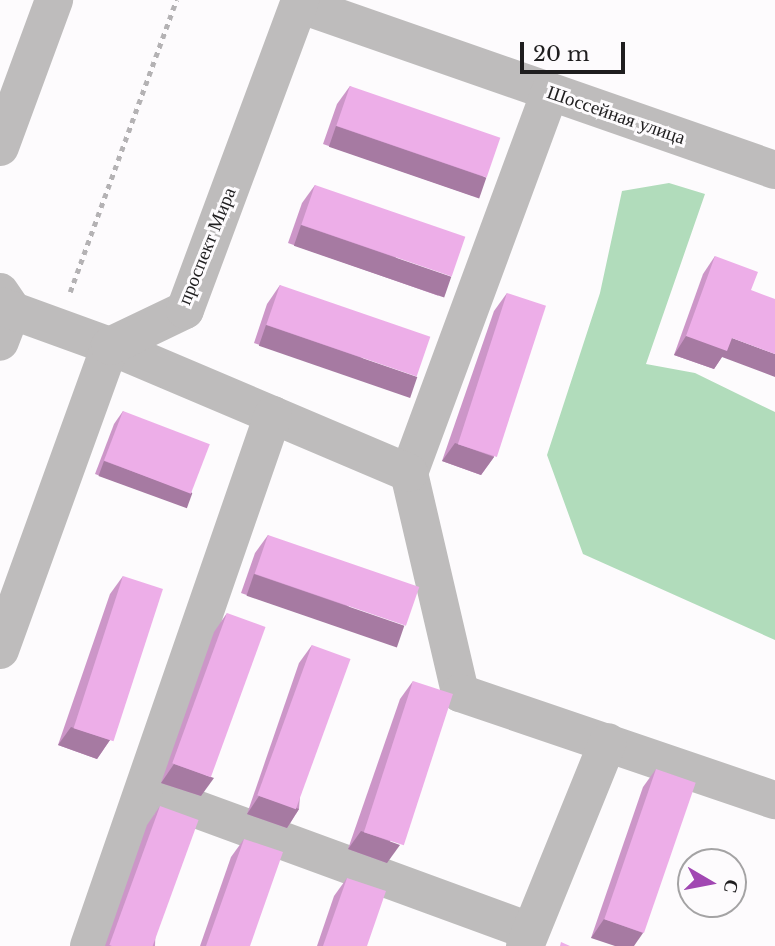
<!DOCTYPE html>
<html>
<head>
<meta charset="utf-8">
<style>
	body { margin:0 }
	#map { position:relative; width:775px; height:946px; overflow:hidden; background:#fdfbfd; font-family:"Libre Baskerville",serif }
	div>[style] { position:absolute }
	.green>* { inset:0; background:#b1dcbb }
	.path>* { height:4.5px; margin-top:-2.25px; transform-origin:0; background:repeating-linear-gradient(90deg,#b4b2b4 0 5px,transparent 0 10px) }
	.minor>* { height:38px; margin:-19px; padding:0 19px; transform-origin:19px; border-radius:19px; background:#bebcbc }
	.wall>* { inset:0; background:#cc96c8 }
	.shaded-wall>* { inset:0; background:#a67aa2; transform-origin:0 0 }
	.building>* { inset:0; background:#edaee8; transform-origin:0 0 }
	span { translate:-50% -50%; white-space:nowrap; text-align:center; line-height:1.15; -webkit-text-stroke:6px #fdfbfd; paint-order:stroke }
	.street-label { font-size:19px; color:#1f1e1f }
	.north { position:absolute; left:677px; top:848px; width:70px; height:70px; box-sizing:border-box; background:#fdfbfd; border:2px solid #a4a3a4; border-radius:50%; rotate:100deg; font-size:19px; font-weight:700; line-height:28px; text-align:center; color:#1f1e1f }
	.north::after { content:''; display:block; margin:auto; width:24px; height:32px; background:#a147b2; clip-path:polygon(50% 0,100% 100%,50% 72%,0 100%) }
	.scale { position:absolute; left:520px; top:42px; width:105px; height:32px; box-sizing:border-box; border:4px solid #1f1e1f; border-top:0; padding-left:9px; font-size:21px; line-height:24px; white-space:nowrap; color:#1f1e1f; -webkit-text-stroke:5px #fdfbfd; paint-order:stroke }
</style>
</head>
<body>
<div id="map">
	<div class="green">
		<i style="clip-path:polygon(669px 183px,705px 194px,646px 364px,695px 373px,775px 412px,775px 640px,583px 554px,547px 455px,600px 293px,622px 191px)"></i>
	</div>
	<div class="path">
		<i style="left:70px;top:292px;width:311px;rotate:-70deg"></i>
	</div>
	<div class="minor">
		<i style="left:299px;top:4px;width:504px;rotate:19.23deg"></i>
		<i style="left:550px;top:92px;width:406px;rotate:110.3deg"></i>
		<i style="left:409px;top:473px;width:226px;rotate:76.9deg"></i>
		<i style="left:460px;top:693px;width:333px;rotate:18.8deg"></i>
		<i style="left:0;top:147px;width:157px;rotate:-69.8deg"></i>
		<i style="left:0;top:292px;width:22px;rotate:56deg"></i>
		<i style="left:12px;top:310px;width:34px;rotate:111deg"></i>
		<i style="left:0;top:306px;width:117px;rotate:20deg"></i>
		<i style="left:110px;top:346px;width:325px;rotate:23deg"></i>
		<i style="left:0;top:650px;width:323px;rotate:-70.1deg"></i>
		<i style="left:110px;top:346px;width:83px;rotate:-25.6deg"></i>
		<i style="left:185px;top:310px;width:331px;rotate:-69.6deg"></i>
		<i style="left:144px;top:790px;width:411px;rotate:20.1deg"></i>
		<i style="left:89px;top:946px;width:562px;rotate:-70.89deg"></i>
		<i style="left:525px;top:946px;width:220px;rotate:-67.9deg"></i>
	</div>
	<div class="wall">
		<i style="clip-path:polygon(350px 86px,486px 178px,473px 196px,323px 144px,337px 104px)"></i>
		<i style="clip-path:polygon(315px 185px,439px 296px,288px 243px,302px 203px)"></i>
		<i style="clip-path:polygon(715px 256px,722px 357px,714px 369px,674px 355px,703px 274px)"></i>
		<i style="clip-path:polygon(280px 285px,404px 395px,254px 343px,267px 304px)"></i>
		<i style="clip-path:polygon(507px 293px,494px 457px,481px 475px,442px 461px,494px 311px)"></i>
		<i style="clip-path:polygon(123px 411px,192px 493px,183px 506px,95px 474px,114px 424px)"></i>
		<i style="clip-path:polygon(268px 535px,392px 645px,241px 593px,255px 553px)"></i>
		<i style="clip-path:polygon(123px 576px,110px 740px,97px 759px,58px 745px,110px 594px)"></i>
		<i style="clip-path:polygon(227px 613px,201px 796px,161px 783px,214px 632px)"></i>
		<i style="clip-path:polygon(312px 645px,299px 809px,287px 828px,247px 814px,299px 663px)"></i>
		<i style="clip-path:polygon(413px 681px,387px 863px,348px 849px,400px 699px)"></i>
		<i style="clip-path:polygon(656px 769px,643px 933px,591px 938px,643px 787px)"></i>
		<i style="clip-path:polygon(160px 806px,155px 946px,105px 946px,147px 825px)"></i>
		<i style="clip-path:polygon(244px 839px,250px 946px,200px 946px,231px 857px)"></i>
		<i style="clip-path:polygon(347px 878px,367px 946px,317px 946px,334px 896px)"></i>
	</div>
	<div class="shaded-wall">
		<i style="left:336px;top:126px;width:159px;height:22px;rotate:19deg"></i>
		<i style="left:301px;top:225px;width:159px;height:22px;rotate:19deg"></i>
		<i style="left:266px;top:325px;width:160px;height:22px;rotate:19deg"></i>
		<i style="clip-path:polygon(686px 336px,732px 338px,775px 354px,775px 377px,722px 357px,714px 369px,674px 355px)"></i>
		<i style="clip-path:polygon(455px 443px,494px 457px,481px 475px,442px 461px)"></i>
		<i style="left:104px;top:461px;width:94px;height:16px;rotate:20deg"></i>
		<i style="left:254px;top:574px;width:159px;height:23px;rotate:19deg"></i>
		<i style="clip-path:polygon(71px 727px,110px 740px,97px 759px,58px 745px)"></i>
		<i style="clip-path:polygon(174px 764px,214px 778px,201px 796px,161px 783px)"></i>
		<i style="clip-path:polygon(259px 796px,299px 809px,287px 828px,247px 814px)"></i>
		<i style="clip-path:polygon(361px 831px,400px 845px,387px 863px,348px 849px)"></i>
		<i style="clip-path:polygon(604px 919px,643px 933px,634px 946px,615px 946px,591px 938px)"></i>
	</div>
	<div class="building">
		<i style="left:350px;top:86px;width:159px;height:42px;rotate:19deg"></i>
		<i style="left:315px;top:185px;width:159px;height:42px;rotate:19deg"></i>
		<i style="clip-path:polygon(715px 256px,758px 272px,751px 290px,775px 299px,775px 354px,732px 338px,727px 351px,686px 336px)"></i>
		<i style="left:280px;top:285px;width:159px;height:42px;rotate:19deg"></i>
		<i style="left:507px;top:293px;width:41px;height:159px;rotate:18deg"></i>
		<i style="left:123px;top:411px;width:93px;height:53px;rotate:21deg"></i>
		<i style="left:268px;top:535px;width:160px;height:41px;rotate:19deg"></i>
		<i style="left:123px;top:576px;width:42px;height:160px;rotate:18deg"></i>
		<i style="left:227px;top:613px;width:41px;height:160px;rotate:20deg"></i>
		<i style="left:312px;top:645px;width:41px;height:160px;rotate:20deg"></i>
		<i style="left:413px;top:681px;width:42px;height:159px;rotate:18deg"></i>
		<i style="left:656px;top:769px;width:42px;height:159px;rotate:19deg"></i>
		<i style="left:160px;top:806px;width:41px;height:148px;rotate:20deg"></i>
		<i style="clip-path:polygon(244px 839px,283px 852px,250px 946px,206px 946px)"></i>
		<i style="clip-path:polygon(347px 878px,386px 891px,367px 946px,323px 946px)"></i>
		<i style="clip-path:polygon(561px 942px,570px 946px,560px 946px)"></i>
	</div>
	<div class="street-label">
		<span style="left:616px;top:115px;rotate:19deg">Шоссейная улица</span>
		<span style="left:207px;top:246px;rotate:-68deg">проспект Мира</span>
	</div>
	<div class="north">С</div>
	<div class="scale">20 m</div>
</div>
</body>
</html>
